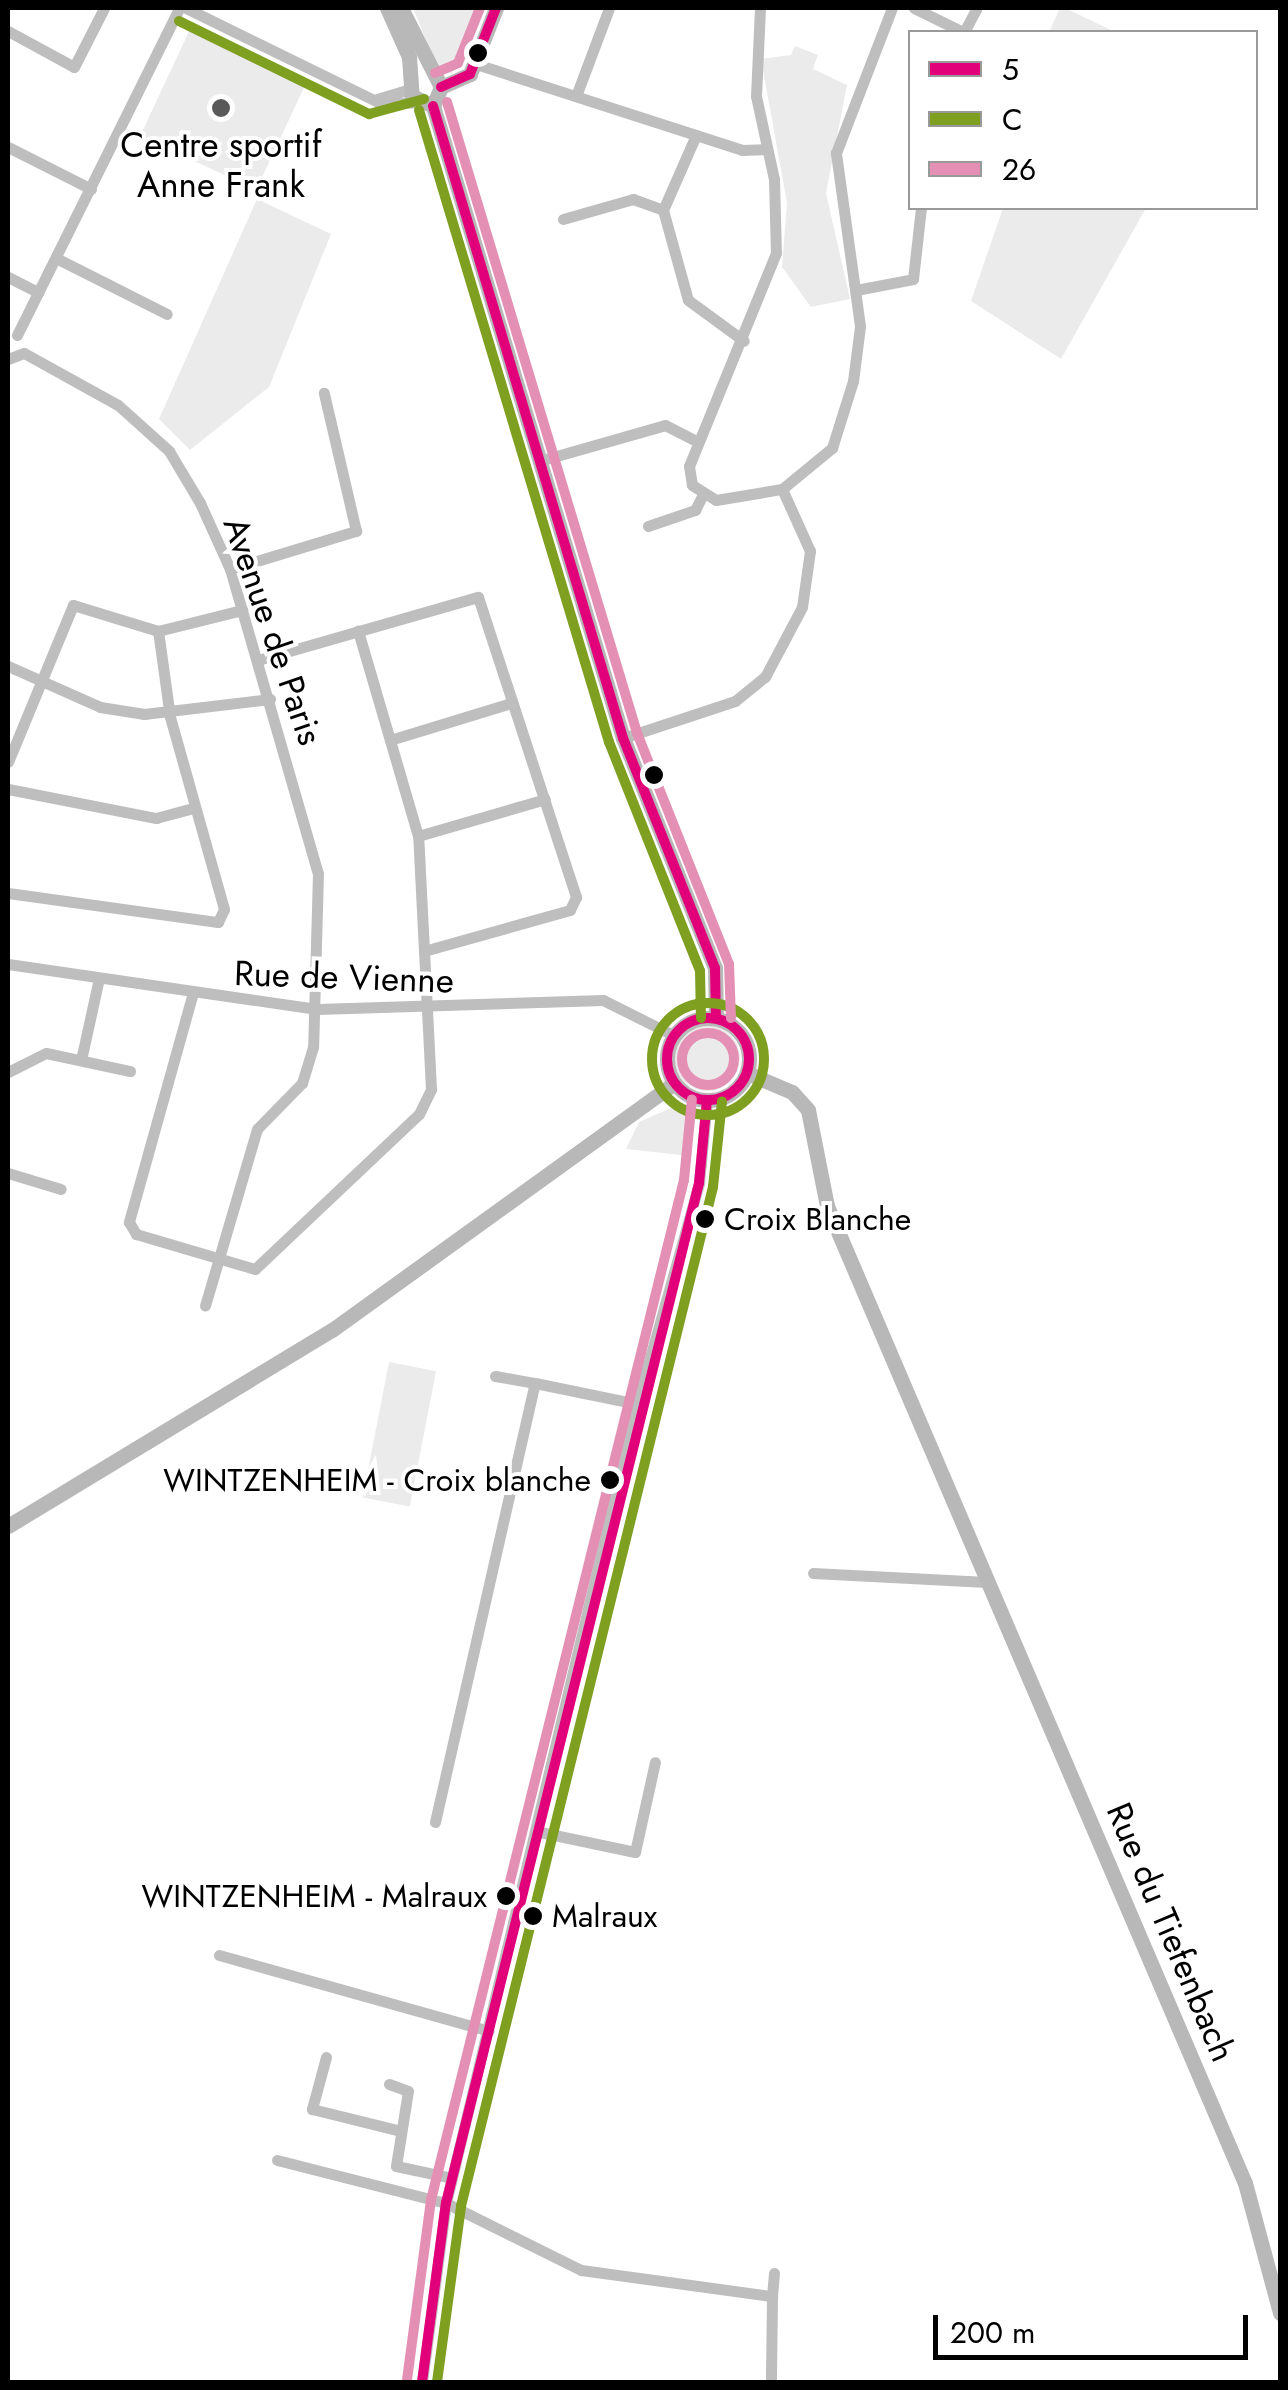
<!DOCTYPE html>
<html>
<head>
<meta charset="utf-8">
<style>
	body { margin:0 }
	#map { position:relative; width:1288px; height:2390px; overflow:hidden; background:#fff; font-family:Jost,sans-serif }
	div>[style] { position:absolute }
	.green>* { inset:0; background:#ebebeb; transform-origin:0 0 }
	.round { border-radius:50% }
	.street>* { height:11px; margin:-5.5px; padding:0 5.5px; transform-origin:5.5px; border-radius:5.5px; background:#bebebe }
	.secondary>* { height:15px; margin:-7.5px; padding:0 7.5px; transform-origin:7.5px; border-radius:7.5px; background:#b8b8b8 }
	.secondary>.ring { margin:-7.5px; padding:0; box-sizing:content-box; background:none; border:15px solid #b8b8b8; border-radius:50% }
	.bus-1>* { height:10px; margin:-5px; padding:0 5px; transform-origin:5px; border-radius:5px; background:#e2007a }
	.bus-1>.ring { margin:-5px; padding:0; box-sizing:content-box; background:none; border:10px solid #e2007a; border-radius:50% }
	.bus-2>* { height:10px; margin:-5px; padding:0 5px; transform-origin:5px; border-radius:5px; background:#7f9f20 }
	.bus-2>.ring { margin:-5px; padding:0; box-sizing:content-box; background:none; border:10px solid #7f9f20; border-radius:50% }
	.bus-3>* { height:10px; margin:-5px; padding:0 5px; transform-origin:5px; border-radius:5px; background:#e490b4 }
	.bus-3>.ring { margin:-5px; padding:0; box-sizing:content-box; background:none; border:10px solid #e490b4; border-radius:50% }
	.dots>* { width:28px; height:28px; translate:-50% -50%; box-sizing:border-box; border:5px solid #fff; border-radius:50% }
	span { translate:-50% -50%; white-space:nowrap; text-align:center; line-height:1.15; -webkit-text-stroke:8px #fff; paint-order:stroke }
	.bus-label { font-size:32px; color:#000 }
	.left { translate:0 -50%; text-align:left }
	.right { translate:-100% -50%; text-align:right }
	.poi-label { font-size:35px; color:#000 }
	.street-label { font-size:35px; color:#000 }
	.frame { position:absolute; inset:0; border:10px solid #000; pointer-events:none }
	.legend { position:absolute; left:908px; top:30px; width:350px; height:180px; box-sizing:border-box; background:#fff; border:2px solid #999; margin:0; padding:12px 18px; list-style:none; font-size:30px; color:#000 }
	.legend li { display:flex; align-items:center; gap:20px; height:50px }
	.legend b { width:50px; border:2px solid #999 }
	.scale { position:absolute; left:933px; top:2315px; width:315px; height:45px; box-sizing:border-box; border:5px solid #000; border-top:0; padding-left:12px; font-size:30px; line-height:35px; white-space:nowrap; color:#000; -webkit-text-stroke:8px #fff; paint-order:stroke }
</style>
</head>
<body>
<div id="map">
	<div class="green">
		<i style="clip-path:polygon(413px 8px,485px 8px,452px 74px,437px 67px)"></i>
		<i style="clip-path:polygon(1060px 8px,1065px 8px,1115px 32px,1049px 32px)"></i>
		<i style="left:191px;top:27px;width:128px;height:120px;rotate:25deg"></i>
		<i style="clip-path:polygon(795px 46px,818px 55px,813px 69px,847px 85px,826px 193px,850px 299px,811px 307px,782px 267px,787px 203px,761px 59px,791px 55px)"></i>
		<i style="clip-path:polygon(257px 199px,331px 234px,269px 387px,190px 450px,159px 419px)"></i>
		<i style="clip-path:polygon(1003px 208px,1146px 208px,1061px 359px,971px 301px)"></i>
		<i class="round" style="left:674px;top:1025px;width:66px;height:66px"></i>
		<i style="clip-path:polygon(678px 1105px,692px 1122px,690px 1156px,626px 1149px,639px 1122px)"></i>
		<i style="left:389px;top:1362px;width:48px;height:138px;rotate:11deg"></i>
	</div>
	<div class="street">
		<i style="left:186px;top:8px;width:218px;rotate:26.1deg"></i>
		<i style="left:382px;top:104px;width:34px;rotate:-3deg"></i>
		<i style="left:760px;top:8px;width:88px;rotate:92.6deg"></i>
		<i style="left:756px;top:96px;width:85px;rotate:77.8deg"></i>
		<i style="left:774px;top:179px;width:74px;rotate:88.5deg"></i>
		<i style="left:776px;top:253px;width:230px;rotate:112.2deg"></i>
		<i style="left:689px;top:466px;width:19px;rotate:81deg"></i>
		<i style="left:692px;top:485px;width:28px;rotate:32deg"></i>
		<i style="left:716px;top:500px;width:67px;rotate:-9.5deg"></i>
		<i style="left:914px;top:8px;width:55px;rotate:26.1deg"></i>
		<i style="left:8px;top:31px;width:75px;rotate:28.6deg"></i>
		<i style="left:74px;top:67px;width:66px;rotate:-63deg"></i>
		<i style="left:964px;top:32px;width:27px;rotate:-62deg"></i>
		<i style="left:476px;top:64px;width:280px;rotate:17.9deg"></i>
		<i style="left:742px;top:150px;width:23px;rotate:-2deg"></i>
		<i style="left:576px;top:96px;width:94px;rotate:-69.4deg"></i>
		<i style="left:377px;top:99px;width:37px;rotate:-17deg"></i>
		<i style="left:696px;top:135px;width:82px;rotate:113.7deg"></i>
		<i style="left:663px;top:210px;width:93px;rotate:74.5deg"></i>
		<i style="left:688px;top:300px;width:69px;rotate:36.2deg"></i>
		<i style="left:8px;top:147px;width:93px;rotate:26.8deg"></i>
		<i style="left:563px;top:219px;width:73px;rotate:-15.9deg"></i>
		<i style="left:633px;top:199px;width:32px;rotate:20deg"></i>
		<i style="left:56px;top:258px;width:124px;rotate:26.8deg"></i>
		<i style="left:8px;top:277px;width:34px;rotate:27deg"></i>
		<i style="left:856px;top:290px;width:58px;rotate:-10.9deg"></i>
		<i style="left:913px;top:279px;width:71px;rotate:-83.6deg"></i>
		<i style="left:17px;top:335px;width:365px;rotate:-63.6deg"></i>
		<i style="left:24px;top:353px;width:107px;rotate:29deg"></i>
		<i style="left:118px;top:405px;width:69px;rotate:42deg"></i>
		<i style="left:169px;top:451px;width:61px;rotate:59.2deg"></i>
		<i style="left:200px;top:503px;width:72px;rotate:65.6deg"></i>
		<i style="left:230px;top:569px;width:316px;rotate:73.9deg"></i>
		<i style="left:318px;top:873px;width:174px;rotate:91.6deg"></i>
		<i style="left:313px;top:1047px;width:38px;rotate:107deg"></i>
		<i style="left:302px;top:1083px;width:64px;rotate:134.4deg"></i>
		<i style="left:257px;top:1129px;width:184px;rotate:106.4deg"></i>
		<i style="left:8px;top:359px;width:17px;rotate:-21deg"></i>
		<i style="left:539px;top:461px;width:131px;rotate:-15.9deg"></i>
		<i style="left:665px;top:425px;width:31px;rotate:27deg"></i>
		<i style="left:648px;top:526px;width:50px;rotate:-18.8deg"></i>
		<i style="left:695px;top:510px;width:16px;rotate:-63deg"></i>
		<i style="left:230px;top:569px;width:132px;rotate:-16.8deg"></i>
		<i style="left:356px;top:531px;width:142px;rotate:-103.1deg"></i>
		<i style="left:258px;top:660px;width:229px;rotate:-16deg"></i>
		<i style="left:478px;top:597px;width:316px;rotate:71.9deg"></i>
		<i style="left:576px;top:897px;width:14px;rotate:115deg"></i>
		<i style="left:570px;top:910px;width:148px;rotate:164.3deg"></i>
		<i style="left:8px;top:666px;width:101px;rotate:24deg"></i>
		<i style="left:100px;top:707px;width:45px;rotate:9deg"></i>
		<i style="left:144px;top:714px;width:127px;rotate:-6.8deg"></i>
		<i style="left:623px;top:738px;width:118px;rotate:-18.3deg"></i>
		<i style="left:735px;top:701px;width:38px;rotate:-39deg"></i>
		<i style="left:765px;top:677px;width:79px;rotate:-62.1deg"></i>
		<i style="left:802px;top:607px;width:57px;rotate:-81.9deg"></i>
		<i style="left:810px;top:551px;width:68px;rotate:-114.3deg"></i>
		<i style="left:782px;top:489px;width:65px;rotate:-39.4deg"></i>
		<i style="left:832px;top:448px;width:70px;rotate:-72.6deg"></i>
		<i style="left:853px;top:381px;width:55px;rotate:-82.7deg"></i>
		<i style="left:860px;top:326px;width:175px;rotate:-97.9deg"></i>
		<i style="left:836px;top:153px;width:155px;rotate:-68.9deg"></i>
		<i style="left:390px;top:740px;width:127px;rotate:-17deg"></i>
		<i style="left:8px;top:762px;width:170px;rotate:-67.5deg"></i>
		<i style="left:73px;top:605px;width:89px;rotate:17deg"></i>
		<i style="left:158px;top:631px;width:87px;rotate:-14deg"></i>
		<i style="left:8px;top:789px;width:151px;rotate:11.1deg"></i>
		<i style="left:156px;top:818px;width:39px;rotate:-15deg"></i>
		<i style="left:418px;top:836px;width:132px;rotate:-16.2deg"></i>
		<i style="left:8px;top:893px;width:212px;rotate:7.9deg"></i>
		<i style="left:218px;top:922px;width:14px;rotate:-65deg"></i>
		<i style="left:224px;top:909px;width:199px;rotate:-105.7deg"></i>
		<i style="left:170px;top:717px;width:87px;rotate:-97.9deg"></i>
		<i style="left:8px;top:964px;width:312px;rotate:8.3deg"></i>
		<i style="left:317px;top:1009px;width:286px;rotate:-1.8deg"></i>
		<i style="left:603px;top:1000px;width:78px;rotate:26.6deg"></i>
		<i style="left:192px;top:996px;width:235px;rotate:105.6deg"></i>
		<i style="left:129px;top:1222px;width:14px;rotate:60deg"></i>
		<i style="left:136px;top:1234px;width:124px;rotate:16.4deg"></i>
		<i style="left:255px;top:1269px;width:226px;rotate:-43.4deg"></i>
		<i style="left:419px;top:1114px;width:28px;rotate:-64deg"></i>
		<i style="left:431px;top:1089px;width:253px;rotate:-92.9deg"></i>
		<i style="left:418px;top:836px;width:214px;rotate:-106.3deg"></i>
		<i style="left:81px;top:1060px;width:79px;rotate:-77.6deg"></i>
		<i style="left:8px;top:1072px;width:42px;rotate:-26.6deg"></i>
		<i style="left:46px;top:1053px;width:86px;rotate:12.1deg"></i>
		<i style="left:8px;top:1173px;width:55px;rotate:16.8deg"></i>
		<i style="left:495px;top:1376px;width:41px;rotate:9.9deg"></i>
		<i style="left:813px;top:1573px;width:174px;rotate:3deg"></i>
		<i style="left:435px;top:1822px;width:450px;rotate:-77.2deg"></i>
		<i style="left:535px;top:1383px;width:104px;rotate:11.6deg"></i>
		<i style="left:540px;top:1832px;width:97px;rotate:11.9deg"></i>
		<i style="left:635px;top:1852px;width:92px;rotate:-77.5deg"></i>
		<i style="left:219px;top:1955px;width:280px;rotate:15.7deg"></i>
		<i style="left:326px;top:2057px;width:54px;rotate:105.1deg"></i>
		<i style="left:312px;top:2109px;width:88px;rotate:13.9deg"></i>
		<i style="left:389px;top:2084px;width:20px;rotate:20deg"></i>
		<i style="left:408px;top:2091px;width:76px;rotate:99.1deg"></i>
		<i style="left:396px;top:2166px;width:57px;rotate:12.1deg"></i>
		<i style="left:277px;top:2160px;width:174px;rotate:14.3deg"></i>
		<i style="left:446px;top:2203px;width:151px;rotate:26.4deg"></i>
		<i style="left:581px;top:2270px;width:193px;rotate:7.8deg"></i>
		<i style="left:772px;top:2296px;width:86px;rotate:90.7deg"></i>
		<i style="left:772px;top:2296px;width:23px;rotate:-85deg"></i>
		<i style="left:422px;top:2382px;width:181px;rotate:-82.4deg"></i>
		<i style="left:446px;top:2203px;width:822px;rotate:-76.56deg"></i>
		<i style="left:637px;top:1404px;width:230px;rotate:-74.3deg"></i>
		<i style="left:699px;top:1183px;width:83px;rotate:-84.5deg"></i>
	</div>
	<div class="secondary">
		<i style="left:387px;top:8px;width:54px;rotate:65.8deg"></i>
		<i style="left:409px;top:57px;width:39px;rotate:86deg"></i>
		<i style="left:412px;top:96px;width:23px;rotate:25deg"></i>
		<i style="left:401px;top:8px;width:89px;rotate:63.1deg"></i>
		<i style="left:441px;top:87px;width:21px;rotate:113deg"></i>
		<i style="left:441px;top:87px;width:32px;rotate:-24deg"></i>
		<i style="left:470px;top:74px;width:71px;rotate:-68.5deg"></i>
		<i style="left:433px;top:106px;width:660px;rotate:73.27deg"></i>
		<i style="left:623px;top:738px;width:248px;rotate:68.2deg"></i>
		<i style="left:715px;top:968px;width:50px;rotate:88.9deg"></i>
		<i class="ring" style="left:667px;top:1018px;width:67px;height:67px"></i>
		<i style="left:747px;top:1073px;width:49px;rotate:22.9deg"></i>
		<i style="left:792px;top:1092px;width:24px;rotate:48deg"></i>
		<i style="left:808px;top:1110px;width:98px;rotate:78.8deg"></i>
		<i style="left:827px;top:1206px;width:1063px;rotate:66.84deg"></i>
		<i style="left:1245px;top:2183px;width:135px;rotate:74.9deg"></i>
		<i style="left:8px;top:1526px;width:379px;rotate:-31.2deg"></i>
		<i style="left:332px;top:1330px;width:422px;rotate:-35.8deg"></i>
	</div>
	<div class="bus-1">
		<i style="left:441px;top:87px;width:32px;rotate:-24deg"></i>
		<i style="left:470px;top:74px;width:71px;rotate:-68.5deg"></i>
		<i style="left:433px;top:106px;width:660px;rotate:73.27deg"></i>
		<i style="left:623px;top:738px;width:248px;rotate:68.2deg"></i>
		<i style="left:715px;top:968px;width:50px;rotate:88.9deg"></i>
		<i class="ring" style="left:667px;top:1018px;width:72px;height:72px"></i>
		<i style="left:422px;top:2382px;width:181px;rotate:-82.4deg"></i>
		<i style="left:446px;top:2203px;width:1051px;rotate:-76.07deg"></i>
		<i style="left:699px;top:1183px;width:83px;rotate:-84.5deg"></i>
	</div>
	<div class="bus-2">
		<i style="left:179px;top:21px;width:212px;rotate:26.1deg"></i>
		<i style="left:369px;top:114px;width:57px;rotate:-15.3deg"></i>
		<i style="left:419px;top:110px;width:660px;rotate:73.27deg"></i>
		<i style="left:609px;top:742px;width:246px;rotate:68.3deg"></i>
		<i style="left:700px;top:971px;width:47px;rotate:88.8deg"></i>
		<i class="ring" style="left:652px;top:1003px;width:102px;height:102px"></i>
		<i style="left:437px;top:2382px;width:178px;rotate:-82.2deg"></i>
		<i style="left:461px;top:2206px;width:1050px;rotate:-76.11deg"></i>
		<i style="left:713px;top:1187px;width:86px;rotate:-84deg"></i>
	</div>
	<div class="bus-3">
		<i style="left:435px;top:73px;width:25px;rotate:-23deg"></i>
		<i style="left:458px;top:63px;width:59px;rotate:-68.2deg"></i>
		<i style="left:447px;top:102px;width:659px;rotate:73.24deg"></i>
		<i style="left:637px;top:733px;width:249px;rotate:68.3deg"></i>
		<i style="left:729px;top:964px;width:54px;rotate:87.9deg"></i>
		<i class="ring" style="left:682px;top:1033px;width:42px;height:42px"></i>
		<i style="left:407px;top:2380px;width:182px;rotate:-82.4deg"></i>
		<i style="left:431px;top:2200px;width:1051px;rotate:-76.07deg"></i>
		<i style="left:684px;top:1180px;width:81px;rotate:-84.4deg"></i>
	</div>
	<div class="dots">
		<i style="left:478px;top:53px;background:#000"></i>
		<i style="left:221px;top:108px;background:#595959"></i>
		<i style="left:654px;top:775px;background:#000"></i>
		<i style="left:705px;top:1219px;background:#000"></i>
		<i style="left:610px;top:1480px;background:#000"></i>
		<i style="left:506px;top:1896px;background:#000"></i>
		<i style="left:533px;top:1916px;background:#000"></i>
	</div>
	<div class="bus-label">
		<span class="left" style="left:724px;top:1219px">Croix Blanche</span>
		<span class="right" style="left:591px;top:1480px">WINTZENHEIM - Croix blanche</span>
		<span class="right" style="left:487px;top:1896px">WINTZENHEIM - Malraux</span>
		<span class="left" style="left:552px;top:1916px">Malraux</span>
	</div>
	<div class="poi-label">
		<span style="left:221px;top:165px">Centre sportif<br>Anne Frank</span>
	</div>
	<div class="street-label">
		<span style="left:273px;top:631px;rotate:71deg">Avenue de Paris</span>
		<span style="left:344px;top:977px;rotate:2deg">Rue de Vienne</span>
		<span style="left:1171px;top:1932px;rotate:67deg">Rue du Tiefenbach</span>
	</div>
	<div class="frame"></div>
	<ul class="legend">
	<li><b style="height:12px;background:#e2007a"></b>5</li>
	<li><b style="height:12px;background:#7f9f20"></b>C</li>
	<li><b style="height:12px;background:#e490b4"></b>26</li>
	</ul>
	<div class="scale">200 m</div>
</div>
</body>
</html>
